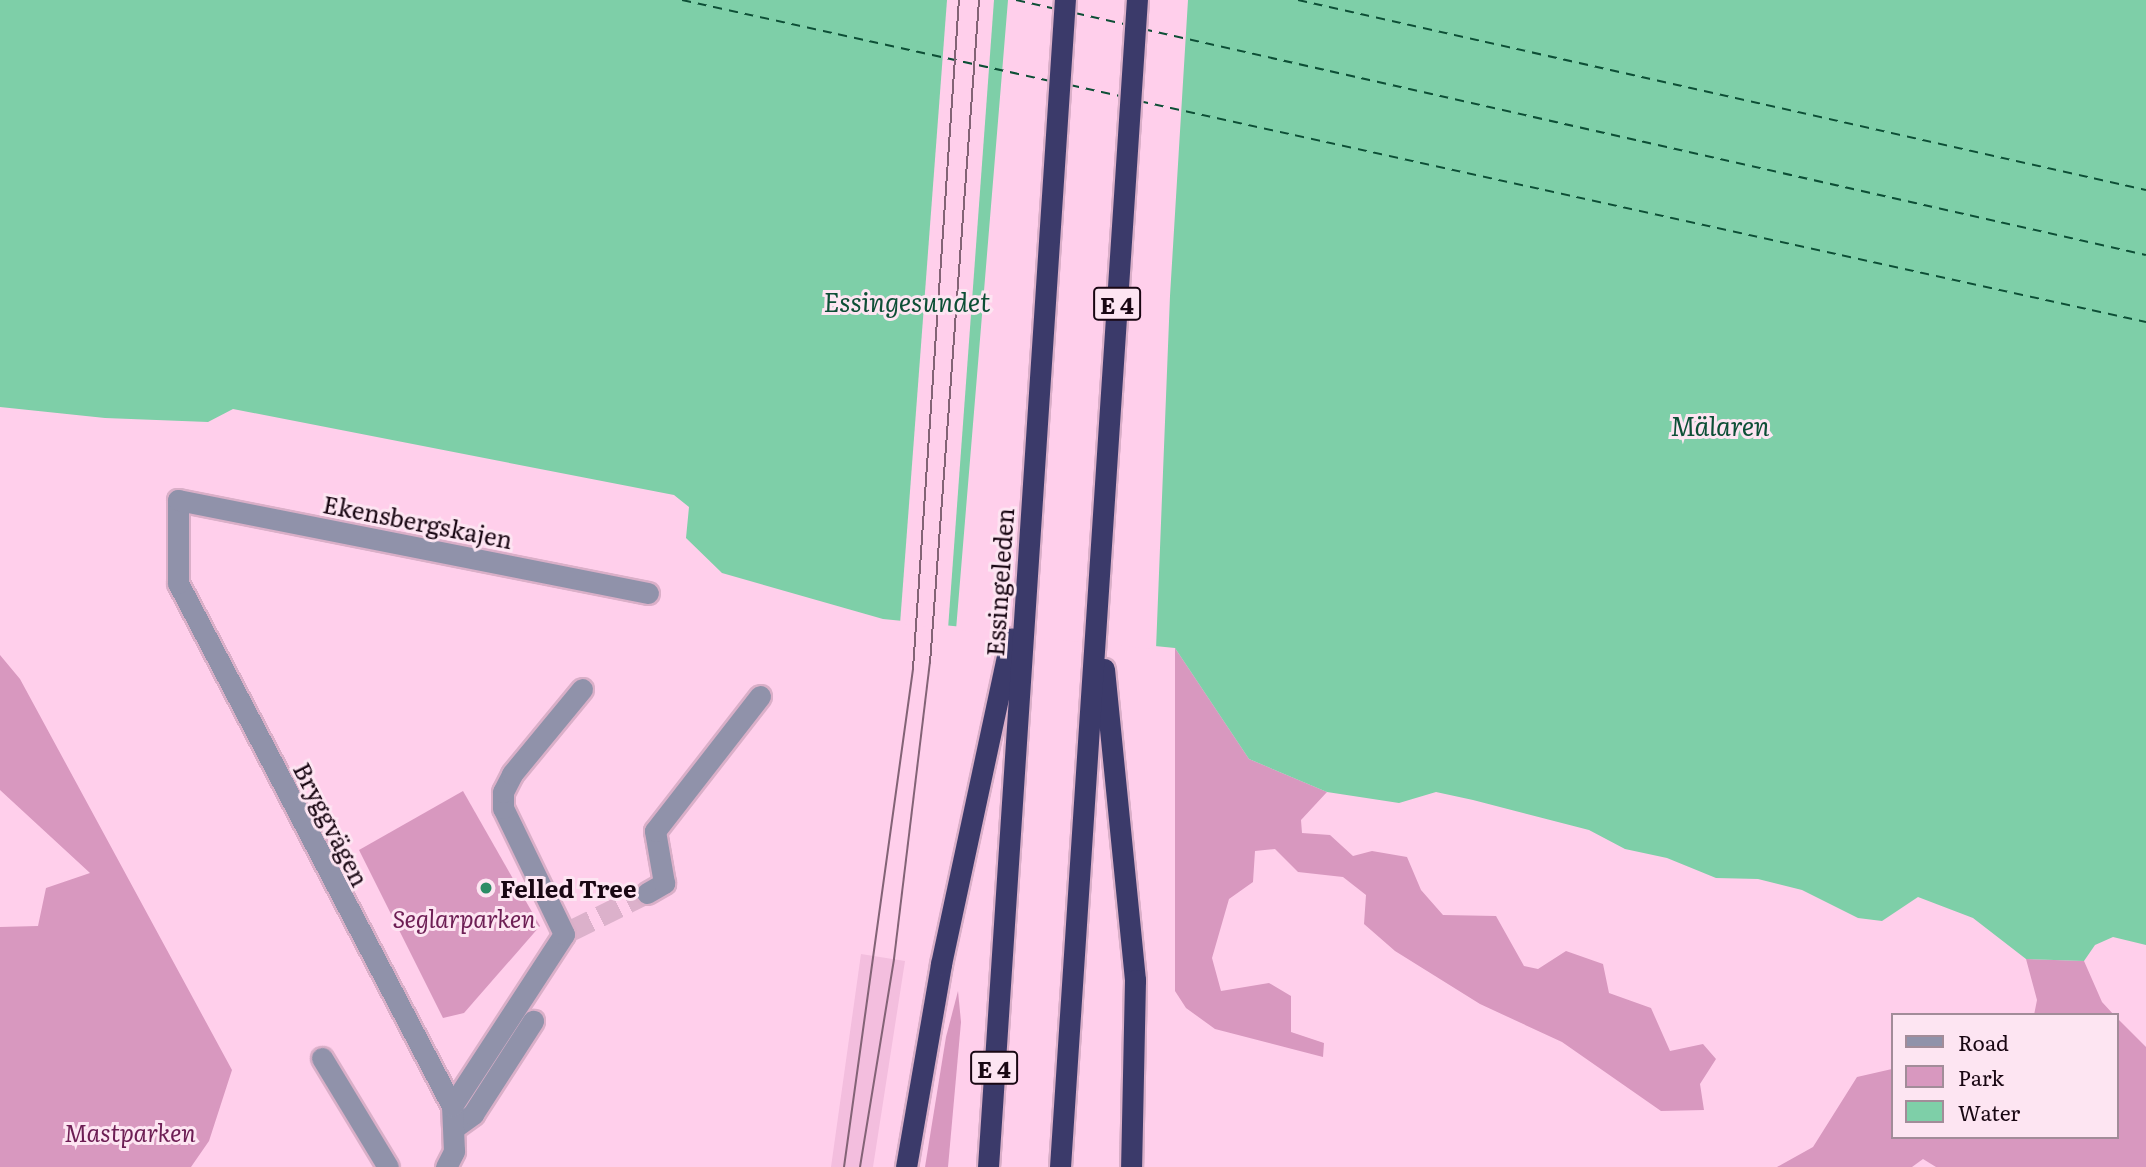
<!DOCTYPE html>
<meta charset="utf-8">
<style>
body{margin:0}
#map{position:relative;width:2146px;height:1167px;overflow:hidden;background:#ffcfeb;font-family:Literata,serif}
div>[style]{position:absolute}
.built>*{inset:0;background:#f3bede}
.green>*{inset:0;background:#d898bf}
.water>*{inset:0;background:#7ecfa8}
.pier>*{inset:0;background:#ffcfeb}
.ferry>*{height:2px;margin-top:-1px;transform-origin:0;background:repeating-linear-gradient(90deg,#0d4f36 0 9px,transparent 0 16px)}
.minor-tunnel>*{height:21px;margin-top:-10.5px;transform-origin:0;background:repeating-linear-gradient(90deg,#dcb1cb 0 21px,transparent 0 31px)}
.roads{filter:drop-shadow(2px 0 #daafc8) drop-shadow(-2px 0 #daafc8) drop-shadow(0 2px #daafc8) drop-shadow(0 -2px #daafc8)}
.minor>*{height:21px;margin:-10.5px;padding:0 10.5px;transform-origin:10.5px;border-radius:10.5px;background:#9092aa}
.highway>*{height:21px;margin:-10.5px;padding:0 10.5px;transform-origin:10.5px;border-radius:10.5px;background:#3b3a6a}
.tram>*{height:2px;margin:-1px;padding:0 1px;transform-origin:1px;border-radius:1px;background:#836376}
.dots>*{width:19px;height:19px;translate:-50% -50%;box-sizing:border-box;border:4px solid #fde5f2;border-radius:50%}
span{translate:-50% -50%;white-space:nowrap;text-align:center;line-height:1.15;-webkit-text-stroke:6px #fde5f2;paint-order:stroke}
.shield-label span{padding:2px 5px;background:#fde5f2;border:2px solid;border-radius:5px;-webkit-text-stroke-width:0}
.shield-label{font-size:23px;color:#190713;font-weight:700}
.street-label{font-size:24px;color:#190713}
.poi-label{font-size:24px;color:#190713;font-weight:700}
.left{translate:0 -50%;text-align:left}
.park-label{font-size:24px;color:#6d1e54;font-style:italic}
.water-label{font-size:26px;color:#0d4f36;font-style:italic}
.legend{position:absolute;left:1891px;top:1013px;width:228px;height:126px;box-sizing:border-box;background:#fde5f2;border:2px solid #a28c99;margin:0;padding:9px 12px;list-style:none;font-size:21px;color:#190713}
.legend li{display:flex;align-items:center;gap:14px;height:35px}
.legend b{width:35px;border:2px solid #a28c99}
</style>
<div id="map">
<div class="built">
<i style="clip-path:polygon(861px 954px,905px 961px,873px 1167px,831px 1167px)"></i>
</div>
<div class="green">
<i style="clip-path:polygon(1175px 648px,1249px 759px,1327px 792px,1301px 820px,1302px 833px,1330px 835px,1353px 856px,1372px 851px,1407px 857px,1421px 890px,1443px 915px,1496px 916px,1524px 966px,1538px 969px,1566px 951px,1603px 964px,1609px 993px,1651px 1008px,1670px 1051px,1703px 1044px,1716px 1059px,1700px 1084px,1704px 1110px,1661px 1111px,1562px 1042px,1480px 1004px,1395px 951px,1364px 924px,1366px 895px,1343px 877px,1298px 872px,1275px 849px,1255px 851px,1253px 882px,1229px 899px,1212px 958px,1221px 991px,1269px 983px,1291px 996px,1291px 1032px,1324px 1043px,1323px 1057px,1215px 1029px,1186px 1008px,1175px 991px)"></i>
<i style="clip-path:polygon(0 655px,20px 679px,232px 1070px,209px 1141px,191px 1167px,0 1167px,0 927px,38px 926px,46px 888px,90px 873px,0 790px)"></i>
<i style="clip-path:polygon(463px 791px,540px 926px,464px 1013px,443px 1018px,359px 850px)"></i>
<i style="clip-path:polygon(2026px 959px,2084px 961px,2102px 1002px,2114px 1015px,2034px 1015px,2037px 1000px)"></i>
<i style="clip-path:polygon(958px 991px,961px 1022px,948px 1167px,925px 1167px,946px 1037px)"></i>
<i style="clip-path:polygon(2116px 1017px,2146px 1047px,2146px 1167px,1936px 1167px,1923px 1159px,1912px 1167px,1777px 1167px,1813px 1147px,1857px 1077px,1892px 1069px,1892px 1137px,2116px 1137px)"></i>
</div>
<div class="water">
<i style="clip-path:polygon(0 0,2146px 0,2146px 945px,2113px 937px,2095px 945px,2084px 961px,2026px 959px,1973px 918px,1918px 897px,1882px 921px,1858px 918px,1802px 890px,1758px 879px,1716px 878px,1667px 858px,1625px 849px,1589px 830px,1473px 800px,1436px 792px,1399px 803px,1327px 792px,1249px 759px,1175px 648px,883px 619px,722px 573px,686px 538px,689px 507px,674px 495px,233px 409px,208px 422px,105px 418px,0 407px)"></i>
</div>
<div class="pier">
<i style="clip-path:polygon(947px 0,994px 0,948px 629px,900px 624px)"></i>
<i style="clip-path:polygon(1008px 0,1188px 0,1170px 296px,1156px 649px,956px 630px)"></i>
</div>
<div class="ferry">
<i style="left:682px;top:0;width:378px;rotate:12.4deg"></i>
<i style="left:1016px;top:0;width:41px;rotate:12.7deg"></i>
<i style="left:1298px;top:0;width:869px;rotate:12.63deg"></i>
<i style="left:1075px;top:13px;width:50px;rotate:12.7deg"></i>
<i style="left:1143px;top:29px;width:1028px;rotate:12.7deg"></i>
<i style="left:1070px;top:85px;width:51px;rotate:12.4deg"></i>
<i style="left:1139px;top:101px;width:1031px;rotate:12.38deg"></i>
</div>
<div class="minor-tunnel">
<i style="left:572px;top:930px;width:84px;rotate:-26.3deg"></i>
</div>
<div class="roads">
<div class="minor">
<i style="left:647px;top:893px;width:20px;rotate:-30deg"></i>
<i style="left:664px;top:883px;width:53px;rotate:-99.8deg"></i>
<i style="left:655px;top:831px;width:171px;rotate:-52.1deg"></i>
<i style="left:322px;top:1058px;width:127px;rotate:58.8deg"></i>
<i style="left:452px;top:1106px;width:205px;rotate:-56.9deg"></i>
<i style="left:564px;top:934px;width:140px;rotate:-115.8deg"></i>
<i style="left:503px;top:808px;width:16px;rotate:-90deg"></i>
<i style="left:503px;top:792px;width:20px;rotate:-63deg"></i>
<i style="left:512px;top:774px;width:110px;rotate:-50.5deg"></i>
<i style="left:454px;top:1128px;width:24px;rotate:-36deg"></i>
<i style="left:473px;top:1114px;width:111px;rotate:-57.2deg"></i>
<i style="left:446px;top:1167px;width:18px;rotate:-63deg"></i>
<i style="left:454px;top:1151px;width:45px;rotate:-92.5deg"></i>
<i style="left:452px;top:1106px;width:590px;rotate:-117.65deg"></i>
<i style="left:178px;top:583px;width:83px;rotate:-90deg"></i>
<i style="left:178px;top:500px;width:479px;rotate:11.2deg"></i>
</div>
<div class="highway">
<i style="left:1104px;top:669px;width:313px;rotate:84.3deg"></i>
<i style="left:1135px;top:980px;width:187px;rotate:91.2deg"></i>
<i style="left:906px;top:1167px;width:206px;rotate:-80.2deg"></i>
<i style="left:941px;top:964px;width:333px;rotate:-77.9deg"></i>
<i style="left:988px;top:1167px;width:1170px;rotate:-86.23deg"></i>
<i style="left:1060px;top:1167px;width:1170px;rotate:-86.23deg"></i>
</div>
</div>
<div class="tram">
<i style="left:844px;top:1167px;width:503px;rotate:-82.11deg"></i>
<i style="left:913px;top:669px;width:671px;rotate:-86.07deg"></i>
<i style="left:860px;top:1167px;width:211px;rotate:-80.7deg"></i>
<i style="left:894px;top:959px;width:298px;rotate:-83.1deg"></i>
<i style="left:930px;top:663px;width:665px;rotate:-85.77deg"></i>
</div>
<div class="dots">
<i style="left:486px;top:888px;background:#2b8c65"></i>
</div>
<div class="shield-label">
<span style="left:1117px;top:304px">E 4</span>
<span style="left:994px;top:1068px">E 4</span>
</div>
<div class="street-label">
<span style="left:418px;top:521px;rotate:11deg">Ekensbergskajen</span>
<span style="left:999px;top:582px;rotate:-86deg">Essingeleden</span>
<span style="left:332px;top:824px;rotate:63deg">Bryggvägen</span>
</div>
<div class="poi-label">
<span class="left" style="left:500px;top:888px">Felled Tree</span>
</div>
<div class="park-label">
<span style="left:464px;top:918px">Seglarparken</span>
<span style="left:130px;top:1132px">Mastparken</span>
</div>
<div class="water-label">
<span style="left:907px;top:301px">Essingesundet</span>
<span style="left:1720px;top:425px">Mälaren</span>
</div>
<ul class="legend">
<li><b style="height:9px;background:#9092aa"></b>Road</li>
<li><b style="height:19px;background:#d898bf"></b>Park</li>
<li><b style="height:19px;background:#7ecfa8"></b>Water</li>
</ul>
</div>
